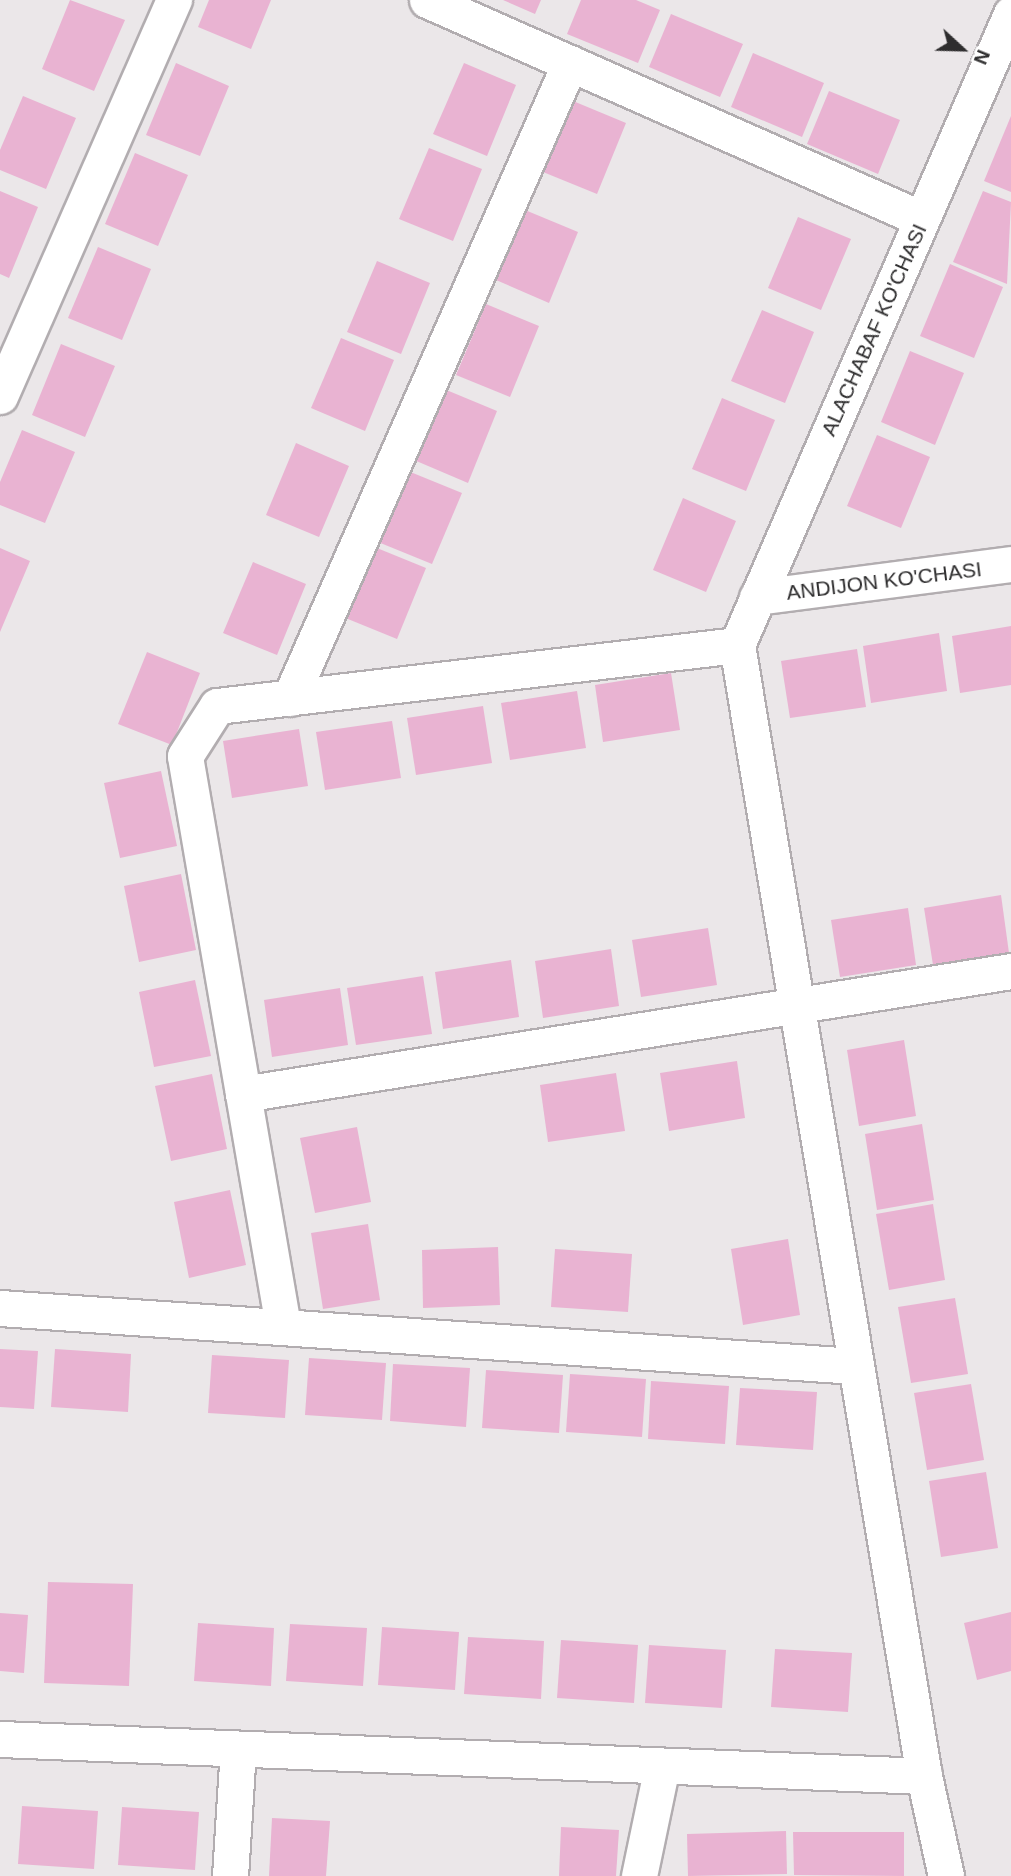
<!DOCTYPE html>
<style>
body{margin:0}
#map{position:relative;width:1011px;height:1876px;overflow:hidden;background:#ebe7e9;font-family:Arial,sans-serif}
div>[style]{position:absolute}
.building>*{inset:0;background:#e9b3d2}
.roads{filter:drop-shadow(2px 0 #b2adb0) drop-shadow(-2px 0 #b2adb0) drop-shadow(0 2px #b2adb0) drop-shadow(0 -2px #b2adb0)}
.minor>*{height:35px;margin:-17.5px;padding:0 17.5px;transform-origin:17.5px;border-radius:17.5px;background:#fff}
span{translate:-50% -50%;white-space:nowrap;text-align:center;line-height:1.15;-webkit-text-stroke:5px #fff;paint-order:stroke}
.street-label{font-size:21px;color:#2e2d2e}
.north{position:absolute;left:927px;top:14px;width:70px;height:70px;-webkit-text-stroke:5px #fff;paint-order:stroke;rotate:112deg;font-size:19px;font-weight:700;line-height:28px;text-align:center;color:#2e2d2e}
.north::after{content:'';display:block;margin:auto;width:24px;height:32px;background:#2e2d2e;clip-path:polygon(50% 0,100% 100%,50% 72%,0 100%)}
</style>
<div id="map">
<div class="building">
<i style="clip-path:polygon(70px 0,125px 20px,94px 91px,42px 69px)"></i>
<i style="clip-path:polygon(209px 0,271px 0,251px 49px,198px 27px)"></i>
<i style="clip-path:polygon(503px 0,541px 0,535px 14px)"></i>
<i style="clip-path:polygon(581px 0,636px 0,660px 10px,638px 63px,567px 34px)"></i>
<i style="clip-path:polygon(671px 14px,743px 44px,720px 97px,649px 67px)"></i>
<i style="clip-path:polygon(753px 53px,824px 83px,802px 137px,731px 107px)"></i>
<i style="clip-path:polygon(176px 63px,229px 86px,200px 156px,146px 135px)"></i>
<i style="clip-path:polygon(464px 63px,516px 85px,487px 156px,433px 134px)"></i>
<i style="clip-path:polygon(829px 91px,900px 120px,878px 174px,807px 144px)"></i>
<i style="clip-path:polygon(23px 96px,76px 118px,46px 189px,0 170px,0 150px)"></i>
<i style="clip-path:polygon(573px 101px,626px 123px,597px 194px,543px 172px)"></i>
<i style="clip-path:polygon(1011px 116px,1011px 192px,984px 181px)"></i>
<i style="clip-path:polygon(429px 148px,482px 169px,453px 241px,399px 219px)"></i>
<i style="clip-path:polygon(135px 153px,188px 175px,158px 246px,105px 224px)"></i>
<i style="clip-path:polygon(0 191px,38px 207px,9px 278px,0 274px)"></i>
<i style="clip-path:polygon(983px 191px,1011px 202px,1007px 284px,953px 262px)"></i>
<i style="clip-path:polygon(525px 210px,578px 232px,549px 303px,496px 280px)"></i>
<i style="clip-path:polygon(798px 217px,851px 239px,821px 310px,768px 288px)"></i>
<i style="clip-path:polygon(98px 247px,151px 269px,122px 340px,68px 318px)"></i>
<i style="clip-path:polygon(377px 261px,430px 283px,401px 354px,347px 332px)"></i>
<i style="clip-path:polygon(950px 264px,1003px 287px,974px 358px,920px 336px)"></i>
<i style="clip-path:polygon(486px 304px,539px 326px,510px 397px,456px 375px)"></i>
<i style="clip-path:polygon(762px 310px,814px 332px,785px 403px,731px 381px)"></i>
<i style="clip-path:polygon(341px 338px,394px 360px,365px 431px,311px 408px)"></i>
<i style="clip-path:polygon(61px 344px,115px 366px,85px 437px,32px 415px)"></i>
<i style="clip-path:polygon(910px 351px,964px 373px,935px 445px,881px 422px)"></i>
<i style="clip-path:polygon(444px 389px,497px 411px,468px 483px,414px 460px)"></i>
<i style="clip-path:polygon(722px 398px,775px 420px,746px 491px,692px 469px)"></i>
<i style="clip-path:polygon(22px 430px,75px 452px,45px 523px,0 505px,0 482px)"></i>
<i style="clip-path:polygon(877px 435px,930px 457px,901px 528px,847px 506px)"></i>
<i style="clip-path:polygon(296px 443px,349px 466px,319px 537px,266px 515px)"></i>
<i style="clip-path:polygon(408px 471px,462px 493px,432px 564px,378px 542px)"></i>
<i style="clip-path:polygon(683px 498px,736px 521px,706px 592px,653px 570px)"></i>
<i style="clip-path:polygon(372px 546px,426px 568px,397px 639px,343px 617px)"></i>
<i style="clip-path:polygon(0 548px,30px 561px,0 632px)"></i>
<i style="clip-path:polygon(253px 562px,306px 584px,277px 655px,223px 633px)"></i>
<i style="clip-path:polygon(1011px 626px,1011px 685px,960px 693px,952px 636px)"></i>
<i style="clip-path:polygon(939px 633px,947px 691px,871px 703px,863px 646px)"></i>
<i style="clip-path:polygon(857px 649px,866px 707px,790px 718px,781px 661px)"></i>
<i style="clip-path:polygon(147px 652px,200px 673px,172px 745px,118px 724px)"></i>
<i style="clip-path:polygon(671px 673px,680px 730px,603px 742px,595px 685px)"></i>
<i style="clip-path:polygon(577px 691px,586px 748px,510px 760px,501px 703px)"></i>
<i style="clip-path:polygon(483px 706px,492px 763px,416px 775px,407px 718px)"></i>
<i style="clip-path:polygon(392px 721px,401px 778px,325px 790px,316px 732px)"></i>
<i style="clip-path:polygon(299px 729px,308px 786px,232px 798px,223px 741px)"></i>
<i style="clip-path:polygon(161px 771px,177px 846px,120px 858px,104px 783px)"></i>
<i style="clip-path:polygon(181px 874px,196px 950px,139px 962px,124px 886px)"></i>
<i style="clip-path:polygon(1001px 895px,1009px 953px,933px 965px,924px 908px)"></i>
<i style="clip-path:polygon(908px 908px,916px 965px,840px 977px,831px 920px)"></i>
<i style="clip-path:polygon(708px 928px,717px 985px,641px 997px,632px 940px)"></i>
<i style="clip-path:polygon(611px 949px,619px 1006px,543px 1018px,535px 961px)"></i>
<i style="clip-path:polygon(511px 960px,519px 1017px,443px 1029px,435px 972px)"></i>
<i style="clip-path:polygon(423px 976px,432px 1034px,356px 1045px,347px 988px)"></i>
<i style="clip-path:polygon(195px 980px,211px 1056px,154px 1067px,139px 992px)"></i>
<i style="clip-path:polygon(340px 988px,348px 1045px,272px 1057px,264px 1000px)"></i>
<i style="clip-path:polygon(904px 1040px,916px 1116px,859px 1126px,847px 1050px)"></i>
<i style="clip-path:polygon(737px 1061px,745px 1118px,669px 1131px,660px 1073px)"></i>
<i style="clip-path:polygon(616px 1073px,625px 1131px,548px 1142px,540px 1085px)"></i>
<i style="clip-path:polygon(212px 1074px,227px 1149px,171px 1161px,155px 1086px)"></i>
<i style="clip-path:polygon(922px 1124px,934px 1200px,877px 1210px,865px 1134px)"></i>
<i style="clip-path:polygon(357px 1127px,371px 1202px,315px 1213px,300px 1138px)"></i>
<i style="clip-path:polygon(230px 1190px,246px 1265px,189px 1278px,174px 1202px)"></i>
<i style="clip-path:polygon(933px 1204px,945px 1280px,889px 1290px,876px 1214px)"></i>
<i style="clip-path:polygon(368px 1224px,380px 1300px,323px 1309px,311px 1233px)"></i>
<i style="clip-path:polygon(788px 1239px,800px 1315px,743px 1325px,731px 1249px)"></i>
<i style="clip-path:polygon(498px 1247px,500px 1305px,423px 1308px,422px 1250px)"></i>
<i style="clip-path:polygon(555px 1249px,632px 1254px,628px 1312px,551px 1307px)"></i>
<i style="clip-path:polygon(955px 1298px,968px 1374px,911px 1383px,898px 1307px)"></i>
<i style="clip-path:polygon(0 1349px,38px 1351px,34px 1409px,0 1407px)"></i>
<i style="clip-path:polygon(55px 1349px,131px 1354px,128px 1412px,51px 1407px)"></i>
<i style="clip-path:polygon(212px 1355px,289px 1360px,285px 1418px,208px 1413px)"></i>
<i style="clip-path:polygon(309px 1358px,386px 1363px,382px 1420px,305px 1415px)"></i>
<i style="clip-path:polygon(393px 1364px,470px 1368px,466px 1427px,390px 1421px)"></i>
<i style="clip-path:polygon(486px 1370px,563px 1375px,559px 1433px,482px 1428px)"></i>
<i style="clip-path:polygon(570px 1374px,646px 1379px,642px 1437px,566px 1432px)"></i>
<i style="clip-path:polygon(651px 1381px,729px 1386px,725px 1444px,648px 1439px)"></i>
<i style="clip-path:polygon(971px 1384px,984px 1460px,927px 1470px,914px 1393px)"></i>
<i style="clip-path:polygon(740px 1388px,817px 1392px,813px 1450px,736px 1445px)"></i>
<i style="clip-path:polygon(986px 1472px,998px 1548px,941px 1557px,929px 1481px)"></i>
<i style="clip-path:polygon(48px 1582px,133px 1584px,129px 1686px,44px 1683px)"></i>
<i style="clip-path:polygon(1011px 1612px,1011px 1671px,977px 1680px,964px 1623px)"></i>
<i style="clip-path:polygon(0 1613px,28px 1615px,24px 1673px,0 1671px)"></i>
<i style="clip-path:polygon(198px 1623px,274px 1628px,271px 1686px,194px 1681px)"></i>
<i style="clip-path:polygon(290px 1624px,367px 1628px,363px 1686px,286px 1681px)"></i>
<i style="clip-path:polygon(382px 1627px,459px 1632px,455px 1690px,378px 1685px)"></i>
<i style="clip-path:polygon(468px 1637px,544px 1641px,541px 1699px,464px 1694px)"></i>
<i style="clip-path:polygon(561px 1640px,638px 1645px,634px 1703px,557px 1698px)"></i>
<i style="clip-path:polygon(649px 1645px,726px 1650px,722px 1708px,645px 1703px)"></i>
<i style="clip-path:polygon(775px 1649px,852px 1653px,848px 1712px,771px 1707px)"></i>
<i style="clip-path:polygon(22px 1806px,98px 1811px,94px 1869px,18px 1864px)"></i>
<i style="clip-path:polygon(122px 1807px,199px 1812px,195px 1870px,118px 1865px)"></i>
<i style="clip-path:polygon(272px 1818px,330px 1821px,326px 1876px,269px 1876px)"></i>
<i style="clip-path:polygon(561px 1827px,619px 1830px,616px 1876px,559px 1876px)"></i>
<i style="clip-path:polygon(786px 1831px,787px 1874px,688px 1876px,687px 1834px)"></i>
<i style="clip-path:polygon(793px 1832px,904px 1832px,904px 1876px,794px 1875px)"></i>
</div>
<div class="roads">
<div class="minor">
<i style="left:427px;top:0;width:541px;rotate:23.87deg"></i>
<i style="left:0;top:396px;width:433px;rotate:-66.3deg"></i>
<i style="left:757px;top:597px;width:256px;rotate:-7.4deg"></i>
<i style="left:737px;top:645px;width:1146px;rotate:80.61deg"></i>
<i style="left:924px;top:1776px;width:102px;rotate:77.6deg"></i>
<i style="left:737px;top:645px;width:688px;rotate:-66.53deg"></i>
<i style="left:290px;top:698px;width:694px;rotate:-66.21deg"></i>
<i style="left:243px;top:1094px;width:778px;rotate:-9.1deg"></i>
<i style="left:0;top:1308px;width:858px;rotate:3.88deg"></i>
<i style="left:283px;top:1326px;width:578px;rotate:-99.76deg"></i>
<i style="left:185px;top:756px;width:59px;rotate:-57.4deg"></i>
<i style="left:217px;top:706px;width:524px;rotate:-6.69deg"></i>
<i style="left:0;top:1739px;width:925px;rotate:2.29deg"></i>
<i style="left:230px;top:1876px;width:127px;rotate:-86.4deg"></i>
<i style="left:639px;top:1876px;width:112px;rotate:-78.2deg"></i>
</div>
</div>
<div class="street-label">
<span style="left:874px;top:330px;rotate:-66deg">ALACHABAF KO'CHASI</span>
<span style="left:884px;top:581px;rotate:-7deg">ANDIJON KO'CHASI</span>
</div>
<div class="north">N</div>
</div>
